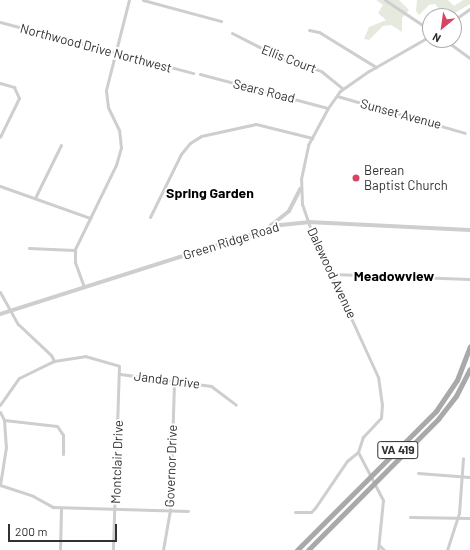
<!DOCTYPE html>
<style>
body{margin:0}
#map{position:relative;width:470px;height:550px;overflow:hidden;background:#fff;font-family:Barlow,sans-serif}
div>[style]{position:absolute}
.green>*{inset:0;background:#e6eade}
.minor>*{height:3px;margin:-1.5px;padding:0 1.5px;transform-origin:1.5px;border-radius:1.5px;background:#cecece}
.tertiary>*{height:4px;margin:-2px;padding:0 2px;transform-origin:2px;border-radius:2px;background:#cecece}
.primary>*{height:5px;margin:-2.5px;padding:0 2.5px;transform-origin:2.5px;border-radius:2.5px;background:#a9a9a9}
.dots>*{width:11px;height:11px;translate:-50% -50%;box-sizing:border-box;border:2px solid #fff;border-radius:50%}
span{translate:-50% -50%;white-space:nowrap;text-align:center;line-height:1.15;-webkit-text-stroke:4px #fff;paint-order:stroke}
.shield-label span{padding:1px 3px;background:#fff;border:1px solid;border-radius:3px;-webkit-text-stroke-width:0}
.shield-label{font-size:12px;color:#313131;font-weight:700}
.street-label{font-size:13px;color:#313131}
.poi-label{font-size:13px;color:#313131}
.left{translate:0 -50%;text-align:left}
.neighbourhood-label{font-size:14px;color:#000;font-weight:700}
.north{position:absolute;left:422px;top:8px;width:40px;height:40px;box-sizing:border-box;background:#fff;border:1px solid #adadad;border-radius:50%;rotate:209deg;font-size:11px;font-weight:700;line-height:16px;text-align:center;color:#313131}
.north::after{content:'';display:block;margin:auto;width:14px;height:18px;background:#d64663;clip-path:polygon(50% 0,100% 100%,50% 72%,0 100%)}
.scale{position:absolute;left:8px;top:524px;width:109px;height:18px;box-sizing:border-box;border:2px solid #313131;border-top:0;padding-left:5px;font-size:12px;line-height:14px;white-space:nowrap;color:#313131;-webkit-text-stroke:3px #fff;paint-order:stroke}
</style>
<div id="map">
<div class="green">
<i style="clip-path:polygon(376px 0,399px 0,409px 10px,402px 18px,402px 32px,391px 25px,383px 26px,369px 40px,364px 39px,369px 27px,386px 20px,378px 13px,383px 5px)"></i>
<i style="clip-path:polygon(417px 0,448px 0,454px 6px,463px 0,470px 0,470px 4px,450px 16px,445px 16px,435px 4px,429px 5px,419px 15px,416px 11px)"></i>
</div>
<div class="minor">
<i style="left:143px;top:0;width:81px;rotate:15.1deg"></i>
<i style="left:385px;top:0;width:54px;rotate:33.7deg"></i>
<i style="left:454px;top:20px;width:19px;rotate:-35deg"></i>
<i style="left:0;top:22px;width:200px;rotate:14.8deg"></i>
<i style="left:309px;top:30px;width:10px;rotate:11deg"></i>
<i style="left:319px;top:32px;width:67px;rotate:31.6deg"></i>
<i style="left:232px;top:33px;width:53px;rotate:27.1deg"></i>
<i style="left:279px;top:57px;width:44px;rotate:18.4deg"></i>
<i style="left:321px;top:71px;width:28px;rotate:39deg"></i>
<i style="left:445px;top:40px;width:31px;rotate:36deg"></i>
<i style="left:200px;top:74px;width:132px;rotate:14.9deg"></i>
<i style="left:0;top:83px;width:15px;rotate:16deg"></i>
<i style="left:14px;top:87px;width:12px;rotate:66deg"></i>
<i style="left:19px;top:98px;width:43px;rotate:116deg"></i>
<i style="left:337px;top:96px;width:133px;rotate:16.1deg"></i>
<i style="left:0;top:186px;width:96px;rotate:19.6deg"></i>
<i style="left:35px;top:198px;width:59px;rotate:-63.9deg"></i>
<i style="left:150px;top:217px;width:70px;rotate:-63.8deg"></i>
<i style="left:181px;top:154px;width:14px;rotate:-51deg"></i>
<i style="left:190px;top:143px;width:13px;rotate:-32deg"></i>
<i style="left:201px;top:136px;width:56px;rotate:-12.3deg"></i>
<i style="left:256px;top:124px;width:58px;rotate:14deg"></i>
<i style="left:29px;top:248px;width:45px;rotate:2.5deg"></i>
<i style="left:332px;top:274px;width:138px;rotate:2.1deg"></i>
<i style="left:84px;top:287px;width:27px;rotate:-110deg"></i>
<i style="left:75px;top:262px;width:13px;rotate:-90deg"></i>
<i style="left:75px;top:249px;width:93px;rotate:-64deg"></i>
<i style="left:116px;top:165px;width:18px;rotate:-74deg"></i>
<i style="left:121px;top:148px;width:18px;rotate:-96deg"></i>
<i style="left:119px;top:130px;width:25px;rotate:-116deg"></i>
<i style="left:108px;top:107px;width:17px;rotate:-97deg"></i>
<i style="left:106px;top:90px;width:93px;rotate:-75.7deg"></i>
<i style="left:0;top:292px;width:37px;rotate:61deg"></i>
<i style="left:18px;top:324px;width:45px;rotate:43.2deg"></i>
<i style="left:51px;top:355px;width:7px;rotate:63deg"></i>
<i style="left:120px;top:374px;width:92px;rotate:7.5deg"></i>
<i style="left:211px;top:386px;width:31px;rotate:37deg"></i>
<i style="left:0;top:405px;width:33px;rotate:-55deg"></i>
<i style="left:19px;top:378px;width:39px;rotate:-26deg"></i>
<i style="left:54px;top:361px;width:31px;rotate:-9deg"></i>
<i style="left:85px;top:356px;width:35px;rotate:16deg"></i>
<i style="left:119px;top:366px;width:184px;rotate:91.9deg"></i>
<i style="left:0;top:412px;width:9px;rotate:63deg"></i>
<i style="left:4px;top:420px;width:27px;rotate:86deg"></i>
<i style="left:6px;top:447px;width:36px;rotate:99deg"></i>
<i style="left:4px;top:420px;width:53px;rotate:6.5deg"></i>
<i style="left:57px;top:426px;width:11px;rotate:56deg"></i>
<i style="left:63px;top:435px;width:19px;rotate:90deg"></i>
<i style="left:418px;top:473px;width:52px;rotate:4.4deg"></i>
<i style="left:0;top:485px;width:35px;rotate:18deg"></i>
<i style="left:33px;top:496px;width:23px;rotate:29deg"></i>
<i style="left:53px;top:507px;width:135px;rotate:1.7deg"></i>
<i style="left:295px;top:512px;width:16px"></i>
<i style="left:311px;top:512px;width:6px;rotate:-45deg"></i>
<i style="left:315px;top:508px;width:57px;rotate:-55.8deg"></i>
<i style="left:347px;top:461px;width:14px;rotate:-39deg"></i>
<i style="left:410px;top:517px;width:60px;rotate:1deg"></i>
<i style="left:379px;top:545px;width:7px;rotate:45deg"></i>
<i style="left:60px;top:550px;width:42px;rotate:-88.6deg"></i>
<i style="left:163px;top:550px;width:41px;rotate:-80.1deg"></i>
<i style="left:170px;top:510px;width:128px;rotate:-88.2deg"></i>
<i style="left:378px;top:550px;width:50px;rotate:-84.3deg"></i>
<i style="left:383px;top:500px;width:54px;rotate:-117.5deg"></i>
<i style="left:358px;top:452px;width:16px;rotate:-72deg"></i>
<i style="left:363px;top:437px;width:26px;rotate:-47deg"></i>
<i style="left:381px;top:418px;width:13px;rotate:-86deg"></i>
<i style="left:382px;top:405px;width:28px;rotate:-98deg"></i>
<i style="left:378px;top:377px;width:158px;rotate:-114.6deg"></i>
<i style="left:312px;top:233px;width:31px;rotate:-109deg"></i>
<i style="left:302px;top:204px;width:25px;rotate:-92deg"></i>
<i style="left:301px;top:179px;width:35px;rotate:-78deg"></i>
<i style="left:308px;top:145px;width:42px;rotate:-61.6deg"></i>
<i style="left:328px;top:108px;width:21px;rotate:-55deg"></i>
<i style="left:340px;top:91px;width:35px;rotate:-35deg"></i>
<i style="left:369px;top:71px;width:70px;rotate:-29.8deg"></i>
<i style="left:447px;top:550px;width:39px;rotate:-72deg"></i>
<i style="left:459px;top:513px;width:55px;rotate:-85.8deg"></i>
</div>
<div class="tertiary">
<i style="left:270px;top:226px;width:24px;rotate:-38deg"></i>
<i style="left:289px;top:211px;width:25px;rotate:-63deg"></i>
<i style="left:0;top:314px;width:295px;rotate:-17.6deg"></i>
<i style="left:281px;top:225px;width:27px;rotate:-6deg"></i>
<i style="left:308px;top:222px;width:162px;rotate:2.8deg"></i>
</div>
<div class="primary">
<i style="left:297px;top:550px;width:197px;rotate:-45deg"></i>
<i style="left:436px;top:411px;width:37px;rotate:-56deg"></i>
<i style="left:457px;top:380px;width:36px;rotate:-69deg"></i>
<i style="left:308px;top:550px;width:185px;rotate:-45.2deg"></i>
<i style="left:438px;top:419px;width:29px;rotate:-52deg"></i>
<i style="left:456px;top:396px;width:30px;rotate:-63deg"></i>
</div>
<div class="dots">
<i style="left:356px;top:178px;background:#d64663"></i>
</div>
<div class="shield-label">
<span style="left:398px;top:450px">VA 419</span>
</div>
<div class="street-label">
<span style="left:96px;top:48px;rotate:15deg">Northwood Drive Northwest</span>
<span style="left:289px;top:59px;rotate:21deg">Ellis Court</span>
<span style="left:264px;top:91px;rotate:14deg">Sears Road</span>
<span style="left:401px;top:114px;rotate:15deg">Sunset Avenue</span>
<span style="left:231px;top:241px;rotate:-17deg">Green Ridge Road</span>
<span style="left:332px;top:273px;rotate:65deg">Dalewood Avenue</span>
<span style="left:167px;top:380px;rotate:7deg">Janda Drive</span>
<span style="left:117px;top:462px;rotate:-88deg">Montclair Drive</span>
<span style="left:171px;top:466px;rotate:-88deg">Governor Drive</span>
</div>
<div class="poi-label">
<span class="left" style="left:364px;top:178px">Berean<br>Baptist Church</span>
</div>
<div class="neighbourhood-label">
<span style="left:210px;top:193px">Spring Garden</span>
<span style="left:394px;top:276px">Meadowview</span>
</div>
<div class="north">N</div>
<div class="scale">200 m</div>
</div>
